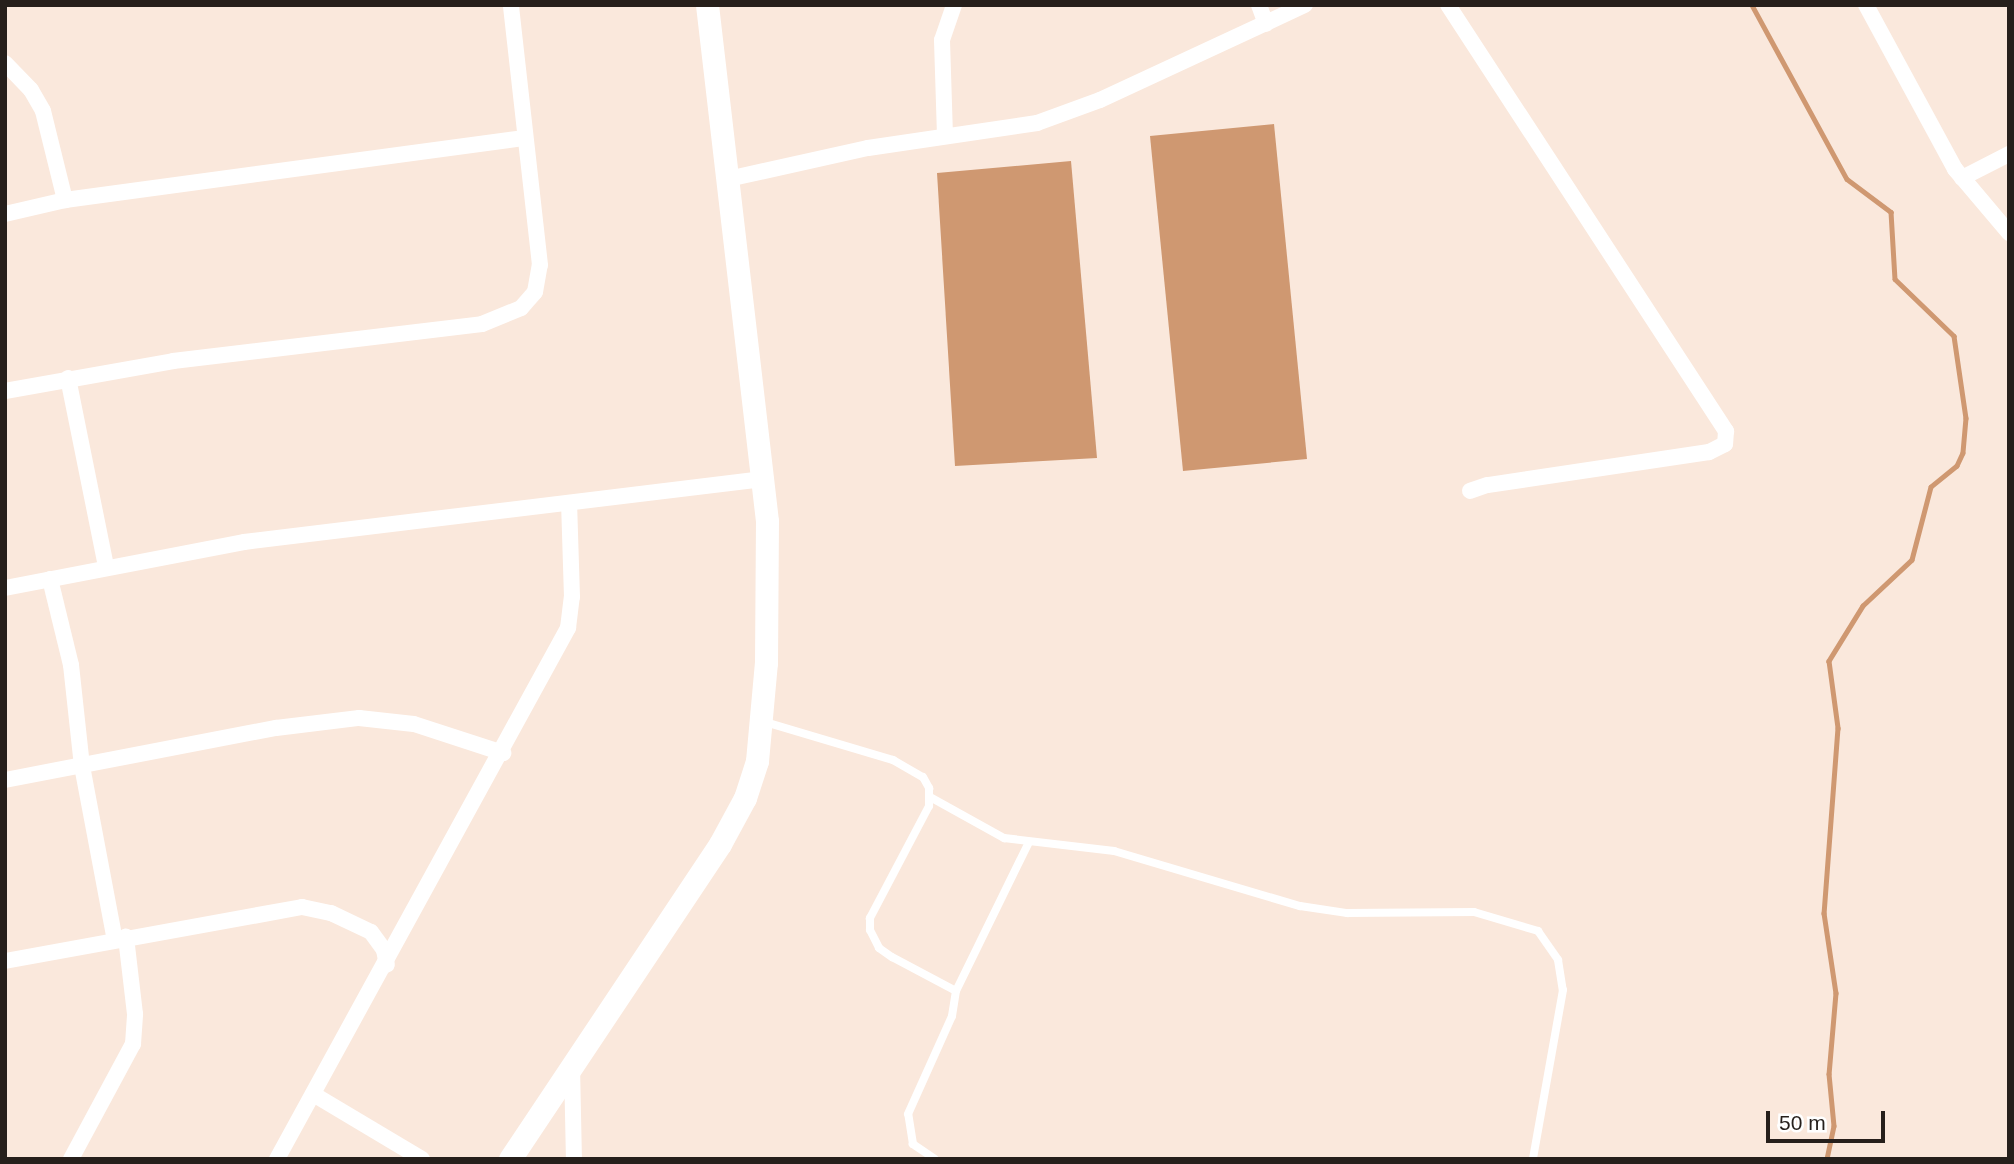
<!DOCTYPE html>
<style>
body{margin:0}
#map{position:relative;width:2014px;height:1164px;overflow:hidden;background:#fae8dc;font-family:Arial,sans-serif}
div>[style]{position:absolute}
.water>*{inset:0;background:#cf9871}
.stream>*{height:4.5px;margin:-2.25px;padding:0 2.25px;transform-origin:2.25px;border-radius:2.25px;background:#cf9871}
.lane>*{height:8px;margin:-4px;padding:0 4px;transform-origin:4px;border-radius:4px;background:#fff}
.street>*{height:16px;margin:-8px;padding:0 8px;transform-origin:8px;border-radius:8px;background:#fff}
.secondary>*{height:23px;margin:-11.5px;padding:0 11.5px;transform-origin:11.5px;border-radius:11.5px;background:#fff}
span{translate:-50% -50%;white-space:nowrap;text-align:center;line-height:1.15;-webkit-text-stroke:7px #fff;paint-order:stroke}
.frame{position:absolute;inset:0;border:7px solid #261f1b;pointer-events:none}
.scale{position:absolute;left:1766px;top:1111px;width:119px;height:32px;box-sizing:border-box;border:4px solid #261f1b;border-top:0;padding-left:9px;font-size:21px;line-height:24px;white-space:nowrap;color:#261f1b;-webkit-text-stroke:5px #fff;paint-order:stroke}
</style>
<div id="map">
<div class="water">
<i style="clip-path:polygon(1274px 124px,1307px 459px,1183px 471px,1150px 136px)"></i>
<i style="clip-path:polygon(1071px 161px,1097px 458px,955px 466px,937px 173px)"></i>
</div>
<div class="stream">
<i style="left:1752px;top:5px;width:198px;rotate:61.4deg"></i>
<i style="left:1847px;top:179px;width:55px;rotate:36.9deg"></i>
<i style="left:1891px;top:212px;width:67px;rotate:86.6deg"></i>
<i style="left:1895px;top:279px;width:82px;rotate:44deg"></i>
<i style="left:1954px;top:336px;width:83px;rotate:81.7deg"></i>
<i style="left:1966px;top:418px;width:35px;rotate:95deg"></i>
<i style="left:1963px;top:453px;width:14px;rotate:115deg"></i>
<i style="left:1957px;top:466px;width:33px;rotate:141deg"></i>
<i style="left:1931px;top:487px;width:75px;rotate:104.6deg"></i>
<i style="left:1912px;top:560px;width:67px;rotate:136.8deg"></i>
<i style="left:1863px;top:606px;width:65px;rotate:121.7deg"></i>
<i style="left:1829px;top:661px;width:68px;rotate:82.3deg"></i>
<i style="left:1838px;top:728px;width:186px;rotate:94.3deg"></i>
<i style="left:1824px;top:913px;width:81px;rotate:81.5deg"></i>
<i style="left:1836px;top:993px;width:81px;rotate:94.9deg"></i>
<i style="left:1829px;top:1074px;width:52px;rotate:84.5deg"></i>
<i style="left:1834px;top:1126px;width:34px;rotate:102deg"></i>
</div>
<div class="lane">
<i style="left:762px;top:721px;width:137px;rotate:16.6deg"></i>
<i style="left:893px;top:760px;width:34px;rotate:30deg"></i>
<i style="left:923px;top:777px;width:13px;rotate:61deg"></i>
<i style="left:929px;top:788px;width:18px;rotate:90deg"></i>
<i style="left:929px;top:806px;width:127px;rotate:117.8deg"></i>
<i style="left:870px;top:918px;width:12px;rotate:90deg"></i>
<i style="left:870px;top:930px;width:20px;rotate:63deg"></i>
<i style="left:879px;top:948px;width:16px;rotate:35deg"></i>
<i style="left:892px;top:957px;width:72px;rotate:28deg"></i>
<i style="left:930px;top:797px;width:85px;rotate:29deg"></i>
<i style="left:1004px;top:838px;width:111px;rotate:6.7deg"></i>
<i style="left:1114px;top:851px;width:194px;rotate:16.5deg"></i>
<i style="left:1300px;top:906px;width:48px;rotate:8.5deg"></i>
<i style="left:1347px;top:913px;width:127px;rotate:-0.5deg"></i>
<i style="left:1474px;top:912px;width:67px;rotate:16.5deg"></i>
<i style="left:1538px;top:931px;width:35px;rotate:55deg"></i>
<i style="left:1558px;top:960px;width:30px;rotate:81deg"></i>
<i style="left:1563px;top:990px;width:172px;rotate:100.1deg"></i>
<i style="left:935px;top:1159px;width:27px;rotate:-146deg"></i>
<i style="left:913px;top:1144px;width:30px;rotate:-99deg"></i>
<i style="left:908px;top:1114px;width:107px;rotate:-65.8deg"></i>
<i style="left:952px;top:1016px;width:25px;rotate:-81deg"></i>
<i style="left:956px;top:991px;width:166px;rotate:-63.9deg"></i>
</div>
<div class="street">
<i style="left:1259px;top:5px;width:20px;rotate:70deg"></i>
<i style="left:1448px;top:5px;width:509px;rotate:56.87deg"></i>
<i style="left:1726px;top:431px;width:13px;rotate:94deg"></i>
<i style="left:1725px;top:444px;width:18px;rotate:153deg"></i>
<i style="left:1709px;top:452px;width:224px;rotate:171.5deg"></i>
<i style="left:1487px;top:485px;width:18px;rotate:161deg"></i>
<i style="left:1866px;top:5px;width:187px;rotate:61.5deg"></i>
<i style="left:1955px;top:169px;width:84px;rotate:49.8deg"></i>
<i style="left:5px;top:63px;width:37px;rotate:46deg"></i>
<i style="left:31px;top:90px;width:24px;rotate:60deg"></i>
<i style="left:43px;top:111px;width:92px;rotate:76.1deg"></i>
<i style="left:945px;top:136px;width:96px;rotate:-91.8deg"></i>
<i style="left:942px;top:40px;width:37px;rotate:-71deg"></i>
<i style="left:1962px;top:178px;width:53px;rotate:-27.1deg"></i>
<i style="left:728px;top:179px;width:143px;rotate:-12.5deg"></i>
<i style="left:868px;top:148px;width:171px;rotate:-8.4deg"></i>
<i style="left:1037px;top:123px;width:67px;rotate:-20.1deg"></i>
<i style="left:1100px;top:100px;width:226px;rotate:-24.9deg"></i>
<i style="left:5px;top:214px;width:62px;rotate:-13.1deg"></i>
<i style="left:65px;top:200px;width:464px;rotate:-7.7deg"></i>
<i style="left:68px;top:378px;width:193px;rotate:78.6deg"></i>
<i style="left:5px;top:391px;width:171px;rotate:-10.1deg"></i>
<i style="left:173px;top:361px;width:311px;rotate:-6.8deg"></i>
<i style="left:482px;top:324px;width:42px;rotate:-22.3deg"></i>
<i style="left:521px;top:308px;width:21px;rotate:-49deg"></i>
<i style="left:535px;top:292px;width:27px;rotate:-80deg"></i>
<i style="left:540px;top:265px;width:262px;rotate:-96.4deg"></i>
<i style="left:50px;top:579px;width:89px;rotate:76.3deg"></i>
<i style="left:71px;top:665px;width:102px;rotate:83.8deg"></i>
<i style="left:82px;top:766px;width:177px;rotate:79.3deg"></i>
<i style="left:5px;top:588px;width:243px;rotate:-10.9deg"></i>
<i style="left:244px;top:542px;width:523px;rotate:-6.92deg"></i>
<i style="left:5px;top:780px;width:276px;rotate:-10.9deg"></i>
<i style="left:276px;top:728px;width:84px;rotate:-6.9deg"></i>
<i style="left:359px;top:718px;width:55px;rotate:6.2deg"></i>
<i style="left:414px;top:724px;width:94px;rotate:18deg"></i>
<i style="left:5px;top:961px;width:302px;rotate:-10.3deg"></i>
<i style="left:302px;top:907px;width:30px;rotate:12deg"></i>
<i style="left:331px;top:913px;width:44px;rotate:25.4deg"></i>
<i style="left:371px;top:932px;width:22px;rotate:54deg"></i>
<i style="left:384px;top:950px;width:15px;rotate:79deg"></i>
<i style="left:572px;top:1066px;width:93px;rotate:88.8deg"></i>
<i style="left:313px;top:1094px;width:127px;rotate:30.8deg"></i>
<i style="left:71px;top:1159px;width:131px;rotate:-61.7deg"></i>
<i style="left:133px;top:1044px;width:30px;rotate:-86deg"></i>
<i style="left:135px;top:1014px;width:78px;rotate:-96.7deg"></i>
<i style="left:277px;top:1159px;width:606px;rotate:-61.28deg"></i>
<i style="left:568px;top:628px;width:31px;rotate:-83deg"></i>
<i style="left:572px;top:597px;width:94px;rotate:-91.8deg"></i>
</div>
<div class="secondary">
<i style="left:510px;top:1159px;width:379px;rotate:-56.3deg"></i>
<i style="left:720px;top:844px;width:52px;rotate:-61.5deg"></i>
<i style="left:745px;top:798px;width:39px;rotate:-72deg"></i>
<i style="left:757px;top:761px;width:98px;rotate:-84.8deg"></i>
<i style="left:766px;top:663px;width:142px;rotate:-89.6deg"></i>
<i style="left:767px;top:521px;width:519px;rotate:-96.63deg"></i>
</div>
<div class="frame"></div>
<div class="scale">50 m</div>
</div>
